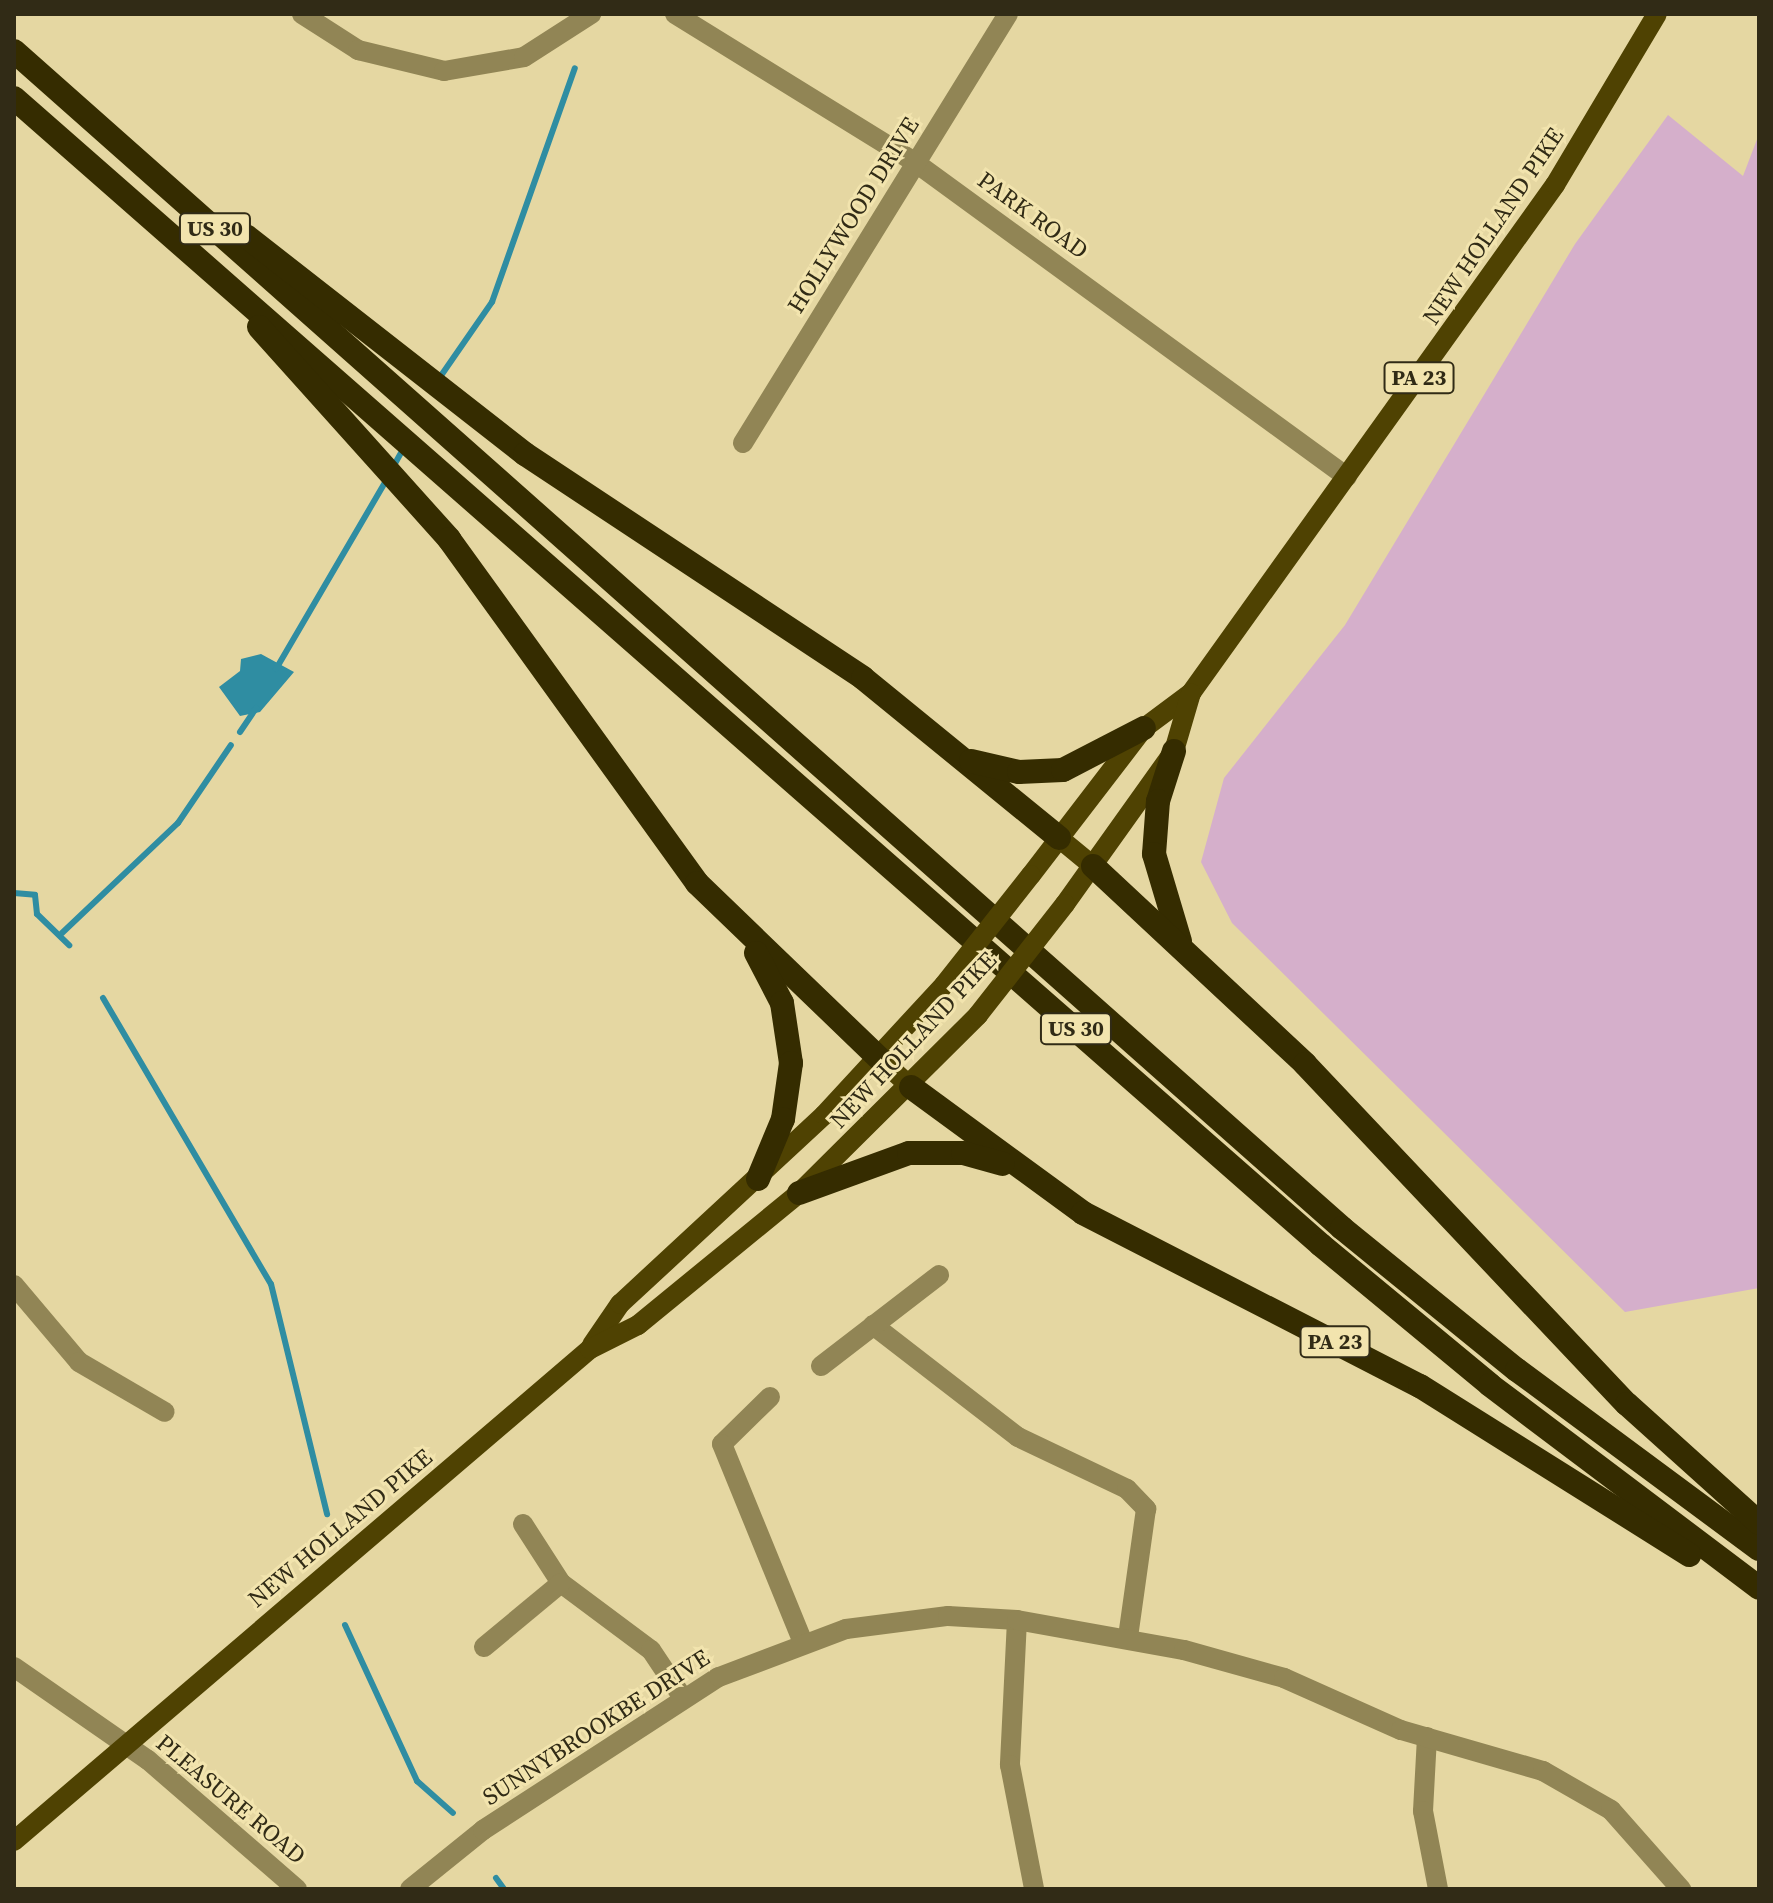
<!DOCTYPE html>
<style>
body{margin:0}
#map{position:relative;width:1773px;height:1903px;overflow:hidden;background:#e5d7a2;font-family:"Source Serif 4",serif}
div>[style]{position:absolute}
.green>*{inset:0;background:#d5afcb}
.water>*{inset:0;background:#2f8da2}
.stream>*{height:6px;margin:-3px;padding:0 3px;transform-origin:3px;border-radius:3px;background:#2f8da2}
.minor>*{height:20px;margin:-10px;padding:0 10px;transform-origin:10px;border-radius:10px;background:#918555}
.major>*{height:20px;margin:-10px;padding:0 10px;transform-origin:10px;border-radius:10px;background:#4f4202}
.highway>*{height:24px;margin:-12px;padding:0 12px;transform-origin:12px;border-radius:12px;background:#352c00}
.major-bridge>*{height:20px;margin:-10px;padding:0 10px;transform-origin:10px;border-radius:10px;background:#4f4202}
span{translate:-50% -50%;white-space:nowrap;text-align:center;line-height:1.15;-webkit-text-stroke:6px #f2e4ae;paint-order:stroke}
.shield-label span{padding:2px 6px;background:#f2e4ae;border:2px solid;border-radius:6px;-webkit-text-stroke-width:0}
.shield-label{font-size:22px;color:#312b16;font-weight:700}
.street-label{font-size:24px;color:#312b16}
.frame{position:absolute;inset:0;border:16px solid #312b16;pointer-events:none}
</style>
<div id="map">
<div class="green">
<i style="clip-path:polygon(1668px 115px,1743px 176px,1759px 134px,1759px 1288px,1625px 1312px,1232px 923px,1201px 862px,1224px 778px,1345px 625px,1575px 244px)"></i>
</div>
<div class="water">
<i style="clip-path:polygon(261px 654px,294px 672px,260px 712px,240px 716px,219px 687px,240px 671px,241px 659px)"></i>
</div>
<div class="stream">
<i style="left:438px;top:380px;width:95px;rotate:-55.3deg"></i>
<i style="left:492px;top:302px;width:248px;rotate:-70.5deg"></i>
<i style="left:392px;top:469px;width:25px;rotate:-61deg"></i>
<i style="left:276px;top:669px;width:220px;rotate:-59.7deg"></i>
<i style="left:240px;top:732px;width:29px;rotate:-56deg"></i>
<i style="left:14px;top:893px;width:21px;rotate:5deg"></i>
<i style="left:35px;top:895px;width:19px;rotate:84deg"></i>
<i style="left:37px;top:914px;width:45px;rotate:44.1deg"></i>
<i style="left:62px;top:933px;width:160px;rotate:-43.5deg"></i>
<i style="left:178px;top:823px;width:94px;rotate:-55.8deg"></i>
<i style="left:103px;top:998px;width:332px;rotate:59.6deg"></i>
<i style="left:271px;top:1284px;width:237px;rotate:76.3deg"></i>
<i style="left:345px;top:1625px;width:172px;rotate:65.2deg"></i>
<i style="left:417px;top:1781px;width:48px;rotate:41.6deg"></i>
<i style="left:496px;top:1878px;width:14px;rotate:54deg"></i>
</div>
<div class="minor">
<i style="left:302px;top:14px;width:67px;rotate:32.7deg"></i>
<i style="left:358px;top:50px;width:89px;rotate:13.7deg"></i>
<i style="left:444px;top:71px;width:81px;rotate:-9.9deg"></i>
<i style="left:524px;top:57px;width:80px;rotate:-32.7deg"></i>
<i style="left:675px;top:14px;width:283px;rotate:31.7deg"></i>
<i style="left:916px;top:163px;width:533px;rotate:36.07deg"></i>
<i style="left:743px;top:443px;width:504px;rotate:-58.3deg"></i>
<i style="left:14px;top:1285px;width:101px;rotate:49.8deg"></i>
<i style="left:79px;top:1362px;width:99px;rotate:30.2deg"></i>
<i style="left:873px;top:1325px;width:183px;rotate:37.7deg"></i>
<i style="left:1018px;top:1437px;width:121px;rotate:25.5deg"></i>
<i style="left:1127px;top:1489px;width:28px;rotate:46deg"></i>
<i style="left:1146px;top:1509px;width:129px;rotate:98deg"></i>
<i style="left:821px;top:1366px;width:149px;rotate:-37.6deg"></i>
<i style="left:770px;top:1397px;width:67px;rotate:135.6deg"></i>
<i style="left:722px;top:1444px;width:214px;rotate:67.8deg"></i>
<i style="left:523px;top:1524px;width:70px;rotate:57.2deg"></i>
<i style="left:561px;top:1583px;width:112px;rotate:36.7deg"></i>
<i style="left:651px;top:1650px;width:58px;rotate:56.3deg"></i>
<i style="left:1017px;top:1620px;width:145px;rotate:92.8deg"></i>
<i style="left:1010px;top:1765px;width:126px;rotate:79deg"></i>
<i style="left:484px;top:1647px;width:100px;rotate:-39.7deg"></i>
<i style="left:14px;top:1667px;width:163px;rotate:34.8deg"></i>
<i style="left:148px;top:1760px;width:197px;rotate:40.9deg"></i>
<i style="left:1427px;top:1737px;width:74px;rotate:93.1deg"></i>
<i style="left:1423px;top:1811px;width:79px;rotate:79.1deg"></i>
<i style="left:410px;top:1889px;width:94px;rotate:-38.9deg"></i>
<i style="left:483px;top:1830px;width:281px;rotate:-33deg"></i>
<i style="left:719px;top:1677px;width:136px;rotate:-20.7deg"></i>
<i style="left:846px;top:1629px;width:103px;rotate:-7.3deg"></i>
<i style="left:948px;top:1616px;width:69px;rotate:3.3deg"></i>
<i style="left:1017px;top:1620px;width:170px;rotate:10.2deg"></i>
<i style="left:1184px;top:1650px;width:104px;rotate:15.6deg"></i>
<i style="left:1284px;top:1678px;width:128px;rotate:24deg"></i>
<i style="left:1401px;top:1730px;width:148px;rotate:16.1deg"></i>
<i style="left:1543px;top:1771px;width:78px;rotate:29.8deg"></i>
<i style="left:1611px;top:1810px;width:106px;rotate:48.5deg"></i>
</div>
<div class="major">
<i style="left:1059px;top:838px;width:44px;rotate:39.5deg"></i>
<i style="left:1031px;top:875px;width:185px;rotate:-52.5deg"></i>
<i style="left:1144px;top:728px;width:59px;rotate:-36.7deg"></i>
<i style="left:1191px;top:693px;width:625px;rotate:-54.38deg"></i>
<i style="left:1555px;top:185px;width:199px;rotate:-59.2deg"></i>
<i style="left:1065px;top:904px;width:188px;rotate:-54.5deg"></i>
<i style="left:1174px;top:751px;width:60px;rotate:-73.7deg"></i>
<i style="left:879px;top:1058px;width:43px;rotate:42.2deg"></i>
<i style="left:592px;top:1345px;width:50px;rotate:-55.7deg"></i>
<i style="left:620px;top:1304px;width:278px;rotate:-42.8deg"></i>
<i style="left:824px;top:1115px;width:177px;rotate:-47.3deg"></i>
<i style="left:14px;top:1841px;width:758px;rotate:-40.5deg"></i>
<i style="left:590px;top:1349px;width:54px;rotate:-26.6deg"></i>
<i style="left:638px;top:1325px;width:208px;rotate:-39.3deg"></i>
<i style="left:799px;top:1193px;width:252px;rotate:-44.8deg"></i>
</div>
<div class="highway">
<i style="left:14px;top:51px;width:1775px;rotate:41.55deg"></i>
<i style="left:1342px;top:1228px;width:225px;rotate:39.1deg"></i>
<i style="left:1517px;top:1370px;width:301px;rotate:36.5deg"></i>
<i style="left:14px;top:98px;width:1739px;rotate:41.27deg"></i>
<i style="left:1321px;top:1245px;width:219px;rotate:39.6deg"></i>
<i style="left:1490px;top:1385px;width:337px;rotate:37deg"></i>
<i style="left:246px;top:236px;width:354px;rotate:38deg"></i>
<i style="left:525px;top:454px;width:405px;rotate:33.5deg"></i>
<i style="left:863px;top:678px;width:253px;rotate:39.2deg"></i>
<i style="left:259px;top:327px;width:285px;rotate:48.1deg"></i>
<i style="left:449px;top:539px;width:424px;rotate:54.2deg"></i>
<i style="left:697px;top:883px;width:252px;rotate:43.9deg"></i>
<i style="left:1174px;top:751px;width:52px;rotate:107.7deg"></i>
<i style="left:1158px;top:801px;width:53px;rotate:94.3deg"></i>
<i style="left:1154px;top:854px;width:91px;rotate:73.4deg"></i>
<i style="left:971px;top:761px;width:49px;rotate:12.9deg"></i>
<i style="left:1019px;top:772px;width:44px;rotate:-2.6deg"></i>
<i style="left:1063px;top:770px;width:91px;rotate:-27.4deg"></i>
<i style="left:1093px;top:866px;width:290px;rotate:43deg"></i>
<i style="left:1305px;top:1064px;width:468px;rotate:46.6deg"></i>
<i style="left:1627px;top:1404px;width:178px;rotate:42deg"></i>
<i style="left:756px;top:953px;width:56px;rotate:62.5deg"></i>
<i style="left:782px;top:1003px;width:61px;rotate:81.5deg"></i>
<i style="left:791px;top:1063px;width:57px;rotate:98.1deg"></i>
<i style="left:783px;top:1119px;width:65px;rotate:112.6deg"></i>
<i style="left:911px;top:1087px;width:213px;rotate:36.2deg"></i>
<i style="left:1083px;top:1213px;width:379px;rotate:27.2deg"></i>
<i style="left:1420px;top:1386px;width:318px;rotate:32.1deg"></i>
<i style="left:799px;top:1193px;width:117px;rotate:-20deg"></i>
<i style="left:909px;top:1153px;width:54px"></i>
<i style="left:963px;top:1153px;width:41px;rotate:15.4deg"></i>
</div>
<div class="major-bridge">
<i style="left:944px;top:985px;width:140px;rotate:-51.7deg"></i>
<i style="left:978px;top:1015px;width:141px;rotate:-51.9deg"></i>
</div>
<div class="shield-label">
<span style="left:215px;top:229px">US 30</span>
<span style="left:1419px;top:378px">PA 23</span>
<span style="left:1076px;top:1029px">US 30</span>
<span style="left:1335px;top:1342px">PA 23</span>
</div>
<div class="street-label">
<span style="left:853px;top:215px;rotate:-58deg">HOLLYWOOD DRIVE</span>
<span style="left:1033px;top:215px;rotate:36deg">PARK ROAD</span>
<span style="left:1493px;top:226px;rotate:-56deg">NEW HOLLAND PIKE</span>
<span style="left:913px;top:1040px;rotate:-47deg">NEW HOLLAND PIKE</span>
<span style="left:340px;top:1528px;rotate:-40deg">NEW HOLLAND PIKE</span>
<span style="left:596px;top:1727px;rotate:-33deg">SUNNYBROOKBE DRIVE</span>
<span style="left:231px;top:1799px;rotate:40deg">PLEASURE ROAD</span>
</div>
<div class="frame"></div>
</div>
